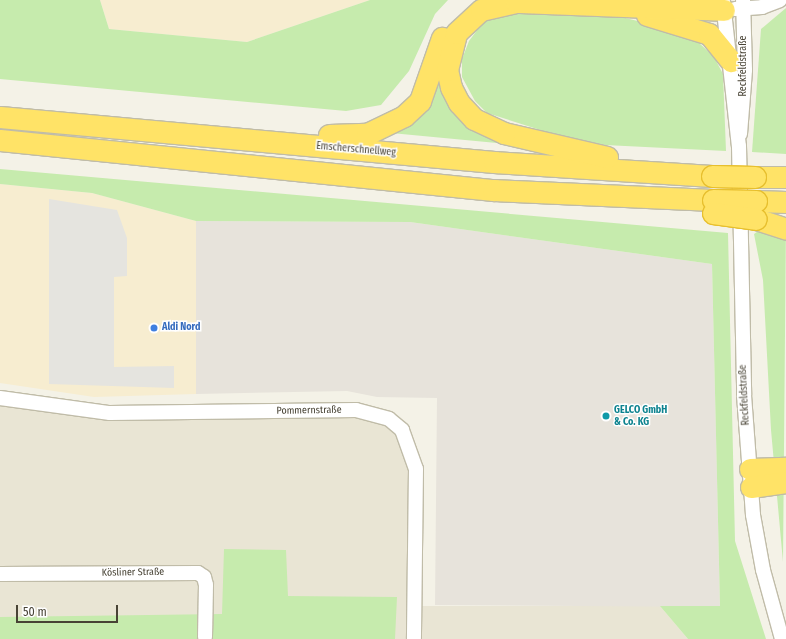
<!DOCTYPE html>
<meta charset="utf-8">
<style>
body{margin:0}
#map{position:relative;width:786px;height:639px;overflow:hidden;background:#f4f2e7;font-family:"Fira Sans Condensed",sans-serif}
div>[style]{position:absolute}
.residential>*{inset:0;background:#e9e5d4}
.commercial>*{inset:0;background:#f7edd0}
.industrial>*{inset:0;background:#e7e3db}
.green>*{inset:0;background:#c6ebad}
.parking>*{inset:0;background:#e5e4df}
.roads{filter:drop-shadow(1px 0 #c0bca8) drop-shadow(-1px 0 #c0bca8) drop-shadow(0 1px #c0bca8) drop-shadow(0 -1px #c0bca8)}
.minor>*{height:14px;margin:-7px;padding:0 7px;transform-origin:7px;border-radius:7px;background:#fff}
.highway>*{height:21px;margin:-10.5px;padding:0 10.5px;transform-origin:10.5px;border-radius:10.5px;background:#ffe367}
.bridges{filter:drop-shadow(1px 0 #e7bf2e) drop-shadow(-1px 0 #e7bf2e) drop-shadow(0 1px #e7bf2e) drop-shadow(0 -1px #e7bf2e)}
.highway-bridge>*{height:21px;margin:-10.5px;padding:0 10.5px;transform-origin:10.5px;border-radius:10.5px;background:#ffe367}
.dots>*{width:11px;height:11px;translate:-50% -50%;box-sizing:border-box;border:2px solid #fff;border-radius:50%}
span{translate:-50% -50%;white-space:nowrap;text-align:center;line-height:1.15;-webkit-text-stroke:3px #fff;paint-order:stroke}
.street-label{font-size:10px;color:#484335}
.shop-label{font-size:10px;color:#366cbe;font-weight:700}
.left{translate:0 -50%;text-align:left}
.culture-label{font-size:10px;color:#0d838f;font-weight:700}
.scale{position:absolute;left:16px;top:605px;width:102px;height:18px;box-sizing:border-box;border:2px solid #484335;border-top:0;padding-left:5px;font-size:12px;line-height:14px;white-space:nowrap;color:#484335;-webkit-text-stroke:3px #fff;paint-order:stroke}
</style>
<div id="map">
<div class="residential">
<i style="clip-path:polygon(0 400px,45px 408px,349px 409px,395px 429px,408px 467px,408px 606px,660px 606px,688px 639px,0 639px)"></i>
</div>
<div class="commercial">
<i style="clip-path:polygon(100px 0,370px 0,247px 42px,109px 29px)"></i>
<i style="clip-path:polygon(0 184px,92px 193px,196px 221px,196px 394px,94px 397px,0 383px)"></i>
</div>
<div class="industrial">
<i style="clip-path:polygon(196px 221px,410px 222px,712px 264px,720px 607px,435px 605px,437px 398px,377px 397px,347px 391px,196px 394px)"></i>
</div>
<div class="green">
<i style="clip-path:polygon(0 0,100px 0,109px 29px,247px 42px,370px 0,448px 0,435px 14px,409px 71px,381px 105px,346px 111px,0 79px)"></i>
<i style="clip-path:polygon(786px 8px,786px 154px,752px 152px,761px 29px)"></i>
<i style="clip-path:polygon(516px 12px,609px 14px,699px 36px,697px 41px,714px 57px,723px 74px,726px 151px,605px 145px,556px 135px,487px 113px,475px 101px,462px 77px,462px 59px,469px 41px,484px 21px)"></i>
<i style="clip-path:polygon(440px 71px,444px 91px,518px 145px,391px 133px)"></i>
<i style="clip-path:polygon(0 169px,728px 233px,735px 541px,766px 639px,688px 639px,660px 606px,720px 606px,712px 264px,410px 222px,196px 221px,92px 193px,0 184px)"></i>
<i style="clip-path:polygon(775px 220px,786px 220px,783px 562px,771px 430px,763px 280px,754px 234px)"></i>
<i style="clip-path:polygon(224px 549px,286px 550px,288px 596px,397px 597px,395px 639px,0 639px,0 617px,222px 614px)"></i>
</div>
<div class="parking">
<i style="clip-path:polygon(49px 199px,117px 210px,127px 238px,127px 276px,114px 277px,114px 367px,174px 366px,174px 388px,49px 384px)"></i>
</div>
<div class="roads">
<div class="minor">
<i style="left:723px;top:2px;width:145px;rotate:83.7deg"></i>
<i style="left:739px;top:146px;width:249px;rotate:88.8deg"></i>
<i style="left:744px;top:395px;width:120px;rotate:85.7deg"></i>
<i style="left:753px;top:515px;width:56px;rotate:79.7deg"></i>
<i style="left:763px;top:570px;width:72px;rotate:74.6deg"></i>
<i style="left:735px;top:9px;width:27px;rotate:-4deg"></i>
<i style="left:762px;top:7px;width:19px;rotate:-21deg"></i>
<i style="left:740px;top:134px;width:64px;rotate:-85.5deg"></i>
<i style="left:745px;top:70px;width:70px;rotate:-91.6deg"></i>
<i style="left:0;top:398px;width:111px;rotate:7.8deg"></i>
<i style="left:110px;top:413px;width:246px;rotate:-0.7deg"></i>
<i style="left:356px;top:410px;width:34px;rotate:15deg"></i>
<i style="left:389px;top:419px;width:17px;rotate:40deg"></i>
<i style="left:402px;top:430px;width:41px;rotate:70.3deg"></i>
<i style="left:416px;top:469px;width:170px;rotate:90.7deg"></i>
<i style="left:0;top:574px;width:198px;rotate:-0.3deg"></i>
<i style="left:198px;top:573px;width:7px;rotate:34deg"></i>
<i style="left:204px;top:577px;width:8px;rotate:76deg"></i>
<i style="left:206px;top:585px;width:52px;rotate:91.1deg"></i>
</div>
<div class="highway">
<i style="left:647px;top:15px;width:65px;rotate:17deg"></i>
<i style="left:709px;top:34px;width:35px;rotate:51deg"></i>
<i style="left:0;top:117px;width:496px;rotate:5.2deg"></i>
<i style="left:494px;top:162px;width:218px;rotate:3.7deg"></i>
<i style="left:329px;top:135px;width:38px;rotate:-2deg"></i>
<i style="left:367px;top:134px;width:41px;rotate:-25.9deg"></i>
<i style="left:404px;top:116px;width:22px;rotate:-43deg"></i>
<i style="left:420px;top:101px;width:67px;rotate:-70.8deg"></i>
<i style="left:0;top:140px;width:496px;rotate:5.8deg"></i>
<i style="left:493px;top:190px;width:220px;rotate:2.6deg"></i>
<i style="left:607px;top:157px;width:106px;rotate:-166.9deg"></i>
<i style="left:504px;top:133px;width:33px;rotate:-155deg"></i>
<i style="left:474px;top:119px;width:22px;rotate:-133deg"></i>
<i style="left:459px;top:103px;width:18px;rotate:-117deg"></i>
<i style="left:451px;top:87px;width:17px;rotate:-103deg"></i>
<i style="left:447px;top:70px;width:38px;rotate:-76deg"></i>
<i style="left:456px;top:33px;width:34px;rotate:-43deg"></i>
<i style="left:481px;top:10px;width:37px;rotate:-13deg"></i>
<i style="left:517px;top:2px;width:207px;rotate:2.2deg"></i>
<i style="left:755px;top:177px;width:31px"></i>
<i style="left:756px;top:201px;width:30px;rotate:2deg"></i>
<i style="left:756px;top:219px;width:32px;rotate:18deg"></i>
<i style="left:750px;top:469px;width:36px;rotate:-2deg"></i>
<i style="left:751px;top:487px;width:35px;rotate:-8deg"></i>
</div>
</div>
<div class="bridges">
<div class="highway-bridge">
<i style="left:712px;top:176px;width:43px;rotate:1.3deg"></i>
<i style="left:713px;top:200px;width:43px;rotate:1.3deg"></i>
<i style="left:713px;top:213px;width:43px;rotate:7.9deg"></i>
</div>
</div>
<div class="dots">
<i style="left:154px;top:328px;background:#3f7fe0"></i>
<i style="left:606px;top:416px;background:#0f9aa8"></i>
</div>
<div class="street-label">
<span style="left:744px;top:66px;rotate:-90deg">Reckfeldstraße</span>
<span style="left:356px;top:150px;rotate:5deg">Emscherschnellweg</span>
<span style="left:745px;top:395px;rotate:-93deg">Reckfeldstraße</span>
<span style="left:309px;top:411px;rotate:-1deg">Pommernstraße</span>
<span style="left:133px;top:573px;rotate:-1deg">Kösliner Straße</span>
</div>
<div class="shop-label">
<span class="left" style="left:162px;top:328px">Aldi Nord</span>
</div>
<div class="culture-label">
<span class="left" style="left:614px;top:416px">GELCO GmbH<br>&amp; Co. KG</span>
</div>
<div class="scale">50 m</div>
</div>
